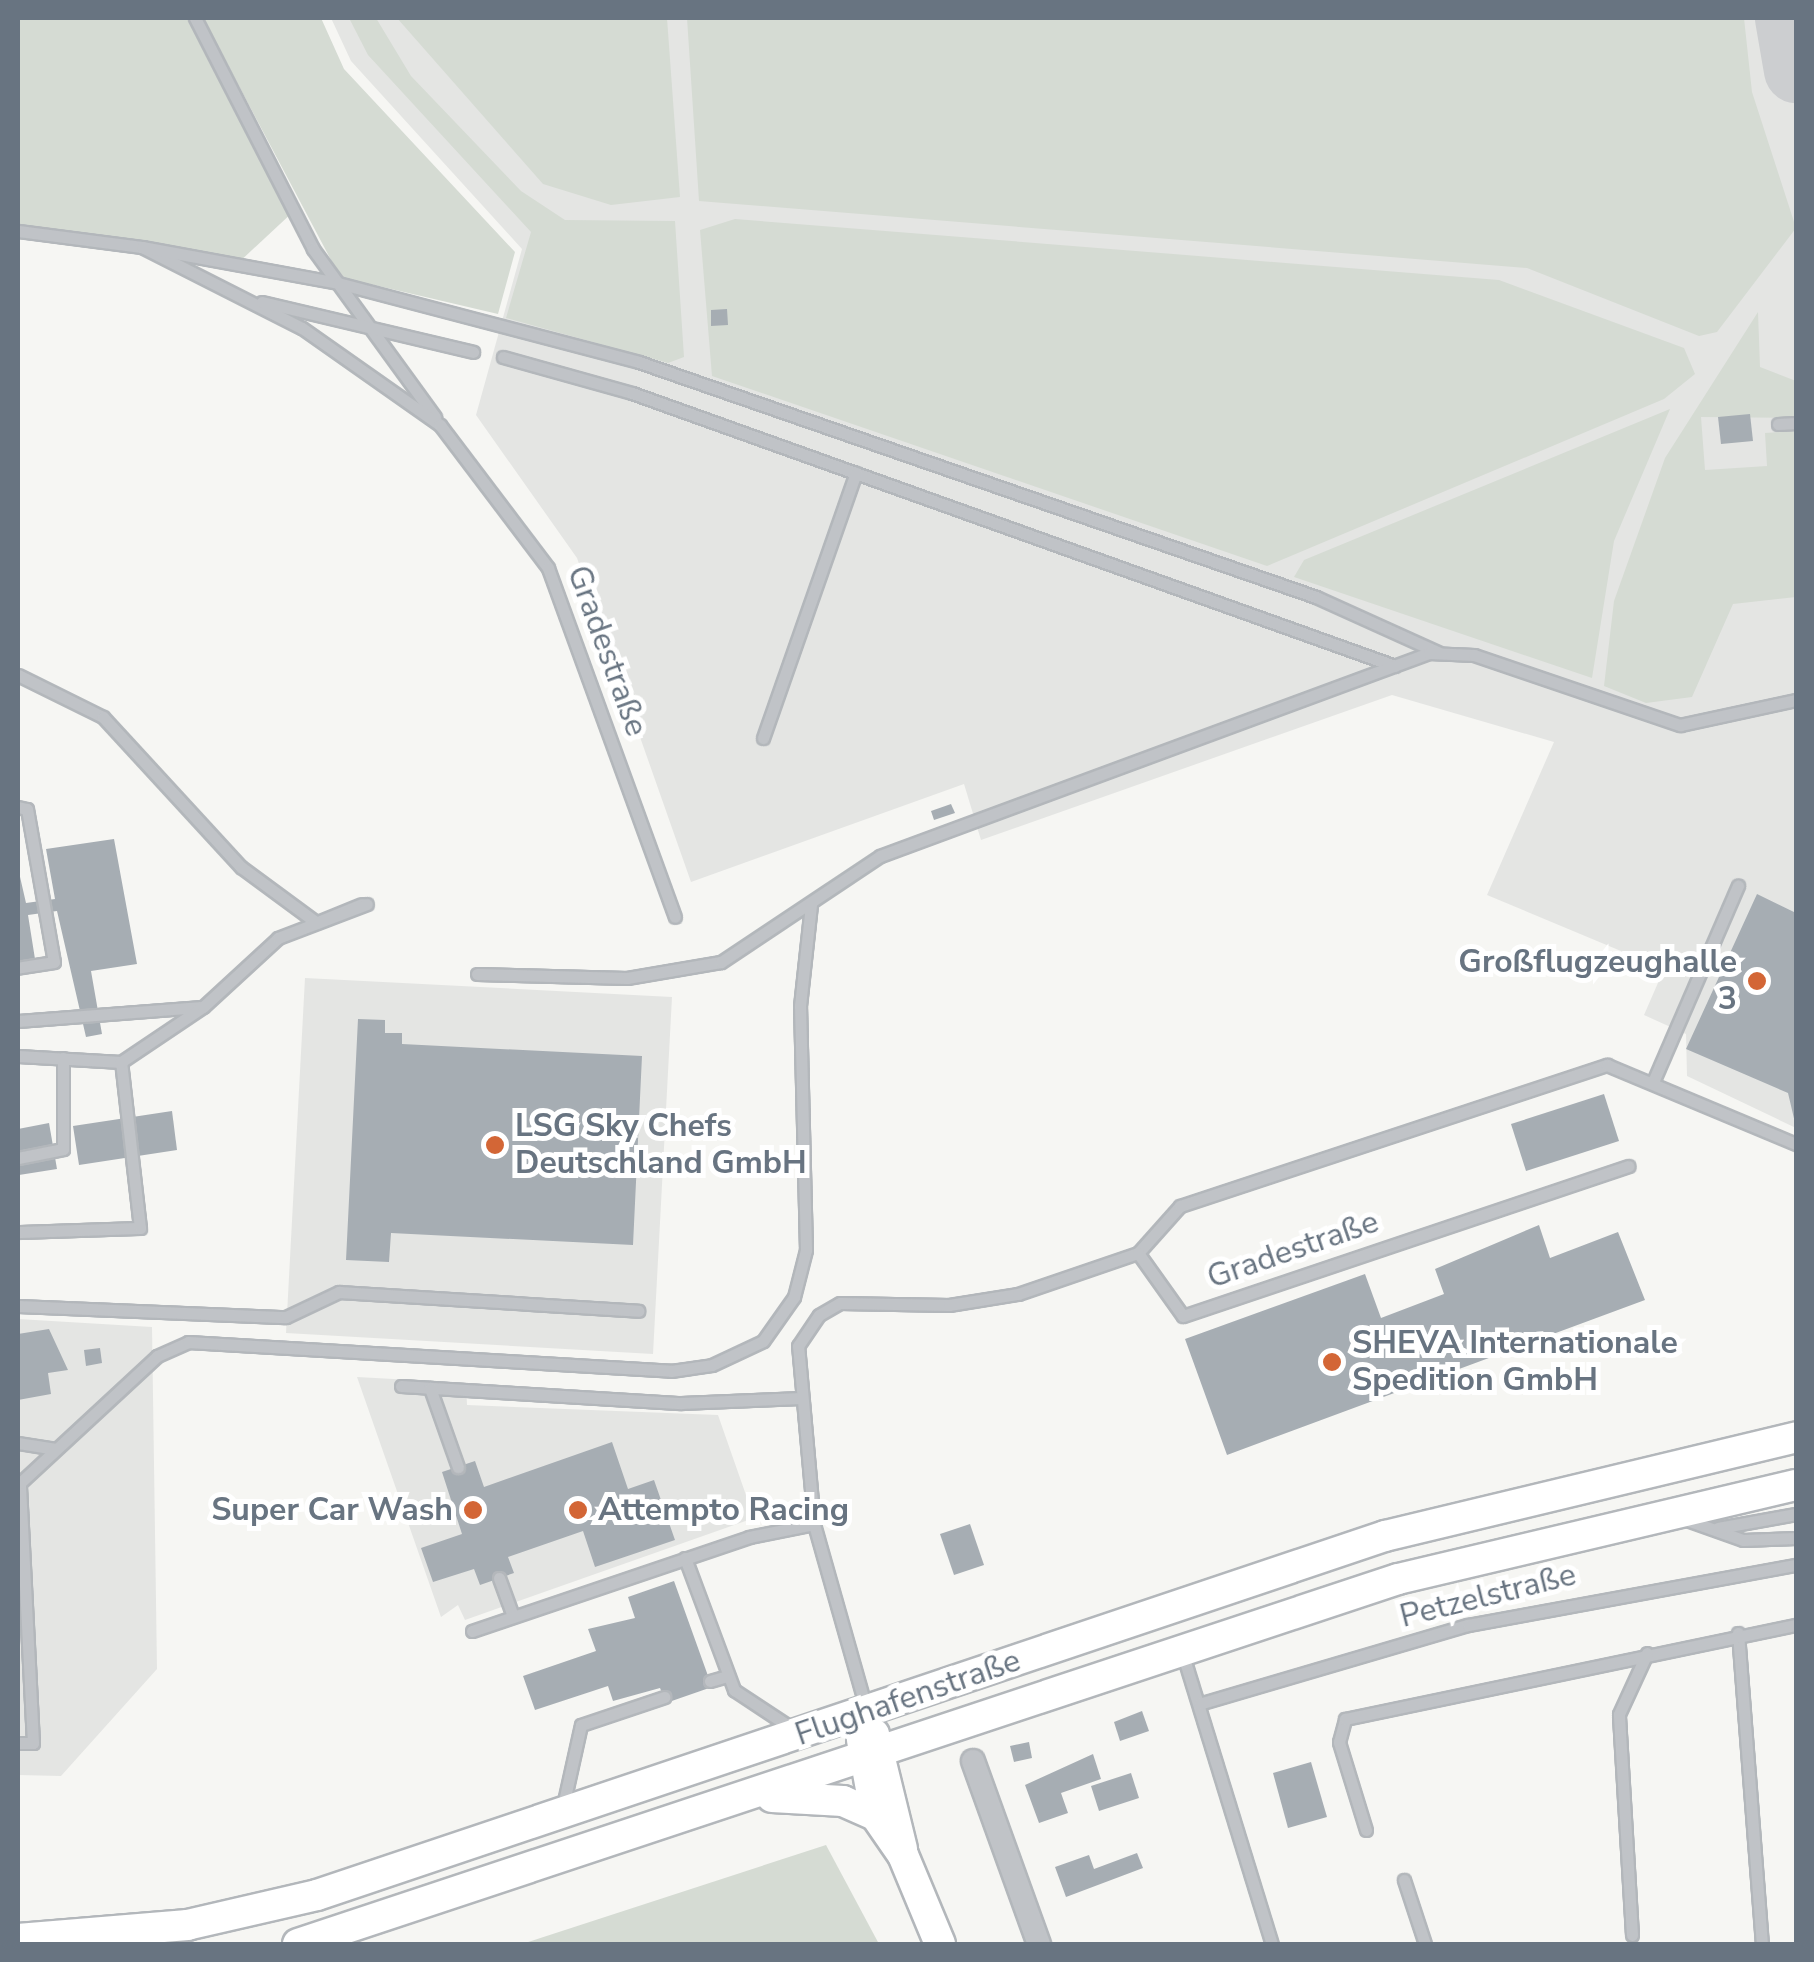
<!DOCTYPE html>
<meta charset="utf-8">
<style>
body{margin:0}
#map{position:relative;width:1814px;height:1962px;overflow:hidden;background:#f6f6f3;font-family:"Nunito Sans",sans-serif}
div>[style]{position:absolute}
.built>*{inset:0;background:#e4e5e3}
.green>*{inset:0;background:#d5dbd3}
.taxiway>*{height:65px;margin:-32.5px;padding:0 32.5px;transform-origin:32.5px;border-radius:32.5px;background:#ccced0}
.building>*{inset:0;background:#a6adb3}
.roads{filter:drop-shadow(2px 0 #b3b7bb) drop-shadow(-2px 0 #b3b7bb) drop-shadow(0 2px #b3b7bb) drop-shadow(0 -2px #b3b7bb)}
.lane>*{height:11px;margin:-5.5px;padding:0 5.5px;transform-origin:5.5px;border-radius:5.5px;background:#c0c3c7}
.street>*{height:22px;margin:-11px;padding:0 11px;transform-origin:11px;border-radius:11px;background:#c0c3c7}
.secondary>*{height:30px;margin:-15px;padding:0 15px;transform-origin:15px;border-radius:15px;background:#fff}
.dots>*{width:28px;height:28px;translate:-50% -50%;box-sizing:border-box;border:5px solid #fff;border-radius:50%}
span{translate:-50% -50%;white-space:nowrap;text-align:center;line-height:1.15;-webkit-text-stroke:10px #fff;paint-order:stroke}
.street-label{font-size:32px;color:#687481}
.poi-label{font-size:32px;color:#687481;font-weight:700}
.right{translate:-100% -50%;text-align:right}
.left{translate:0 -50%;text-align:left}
.frame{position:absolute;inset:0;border:20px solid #687481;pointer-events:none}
</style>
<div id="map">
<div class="built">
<i style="clip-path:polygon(331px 18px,1796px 18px,1796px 1128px,1687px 1076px,1686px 1034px,1644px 1015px,1664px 969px,1487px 895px,1554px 742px,1392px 695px,981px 840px,964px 784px,691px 882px,577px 558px,476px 415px,522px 249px,351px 61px)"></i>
<i style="clip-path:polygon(305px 978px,672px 997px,653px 1354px,286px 1333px)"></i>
<i style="clip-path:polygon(18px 1319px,152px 1327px,157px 1669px,61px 1776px,18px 1775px)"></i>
<i style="clip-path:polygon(357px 1377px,466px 1383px,467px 1405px,718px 1415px,754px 1518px,465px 1620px,458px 1605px,441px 1617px)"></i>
</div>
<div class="green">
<i style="clip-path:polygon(18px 18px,195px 18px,294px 211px,237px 264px,18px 231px)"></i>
<i style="clip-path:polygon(203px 18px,321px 18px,344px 69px,515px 252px,498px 314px,340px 277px)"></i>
<i style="clip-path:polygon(349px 18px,376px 18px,411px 76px,521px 191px,565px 220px,675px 221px,684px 357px,668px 363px,506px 318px,531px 232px,368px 55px)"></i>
<i style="clip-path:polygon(397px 18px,667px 18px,680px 197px,611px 205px,543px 184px)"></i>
<i style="clip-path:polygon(687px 18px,1744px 18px,1752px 92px,1796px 228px,1717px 332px,1699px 336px,1527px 268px,699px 201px)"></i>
<i style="clip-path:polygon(735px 219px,1499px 280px,1684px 348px,1695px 374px,1664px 399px,1267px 566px,712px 376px,700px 230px)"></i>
<i style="clip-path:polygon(1758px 312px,1760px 367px,1796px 381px,1796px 418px,1701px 417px,1705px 470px,1767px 466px,1765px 433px,1796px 431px,1796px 597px,1733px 604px,1692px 697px,1646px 703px,1604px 686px,1614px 601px,1665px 458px)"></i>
<i style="clip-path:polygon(1670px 409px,1614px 541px,1592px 678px,1294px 577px,1304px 560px)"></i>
<i style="clip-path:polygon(826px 1845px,879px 1944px,522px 1944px)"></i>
</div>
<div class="taxiway">
<i style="left:1787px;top:18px;width:53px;rotate:80.2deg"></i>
</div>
<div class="building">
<i style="clip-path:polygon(727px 309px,728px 325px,711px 326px,711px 310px)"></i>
<i style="clip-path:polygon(1750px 414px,1753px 441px,1721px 444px,1718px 417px)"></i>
<i style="clip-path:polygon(951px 804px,955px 813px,934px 820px,931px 811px)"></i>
<i style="clip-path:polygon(114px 839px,137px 964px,91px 971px,102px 1034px,86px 1037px,57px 911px,28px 915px,35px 959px,18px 963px,18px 868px,26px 903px,55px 899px,46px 849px)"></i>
<i style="clip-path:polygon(1757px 894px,1796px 913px,1796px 1127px,1788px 1093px,1686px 1049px)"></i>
<i style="clip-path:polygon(358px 1019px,385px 1020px,385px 1033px,402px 1033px,402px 1044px,642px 1056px,633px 1245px,391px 1233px,389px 1262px,346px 1260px)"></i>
<i style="clip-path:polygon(1604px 1094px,1619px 1141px,1526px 1171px,1511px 1124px)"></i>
<i style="clip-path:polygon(172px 1111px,177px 1150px,79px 1165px,73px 1126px)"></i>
<i style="clip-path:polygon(49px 1123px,57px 1169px,19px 1175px,18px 1129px)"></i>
<i style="clip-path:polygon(1539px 1225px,1550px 1258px,1618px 1232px,1645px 1300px,1227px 1455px,1185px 1339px,1365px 1274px,1381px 1318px,1444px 1294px,1435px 1269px)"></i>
<i style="clip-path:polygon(49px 1329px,68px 1370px,48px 1373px,51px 1394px,18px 1400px,18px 1334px)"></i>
<i style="clip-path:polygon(100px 1348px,102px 1363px,86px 1366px,84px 1350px)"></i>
<i style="clip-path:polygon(612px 1442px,628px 1489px,654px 1480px,675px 1540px,595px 1567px,583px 1531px,508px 1557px,514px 1573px,480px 1585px,474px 1569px,433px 1582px,421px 1548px,462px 1534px,442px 1472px,475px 1461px,484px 1487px)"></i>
<i style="clip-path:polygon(970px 1524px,984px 1565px,954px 1575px,940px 1534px)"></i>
<i style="clip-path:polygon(674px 1581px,712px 1687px,666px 1703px,660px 1688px,613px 1701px,608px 1686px,535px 1710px,523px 1676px,596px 1651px,588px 1629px,635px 1618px,628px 1597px)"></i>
<i style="clip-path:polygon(1142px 1711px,1149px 1731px,1120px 1741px,1114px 1722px)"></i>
<i style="clip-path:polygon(1029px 1742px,1032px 1758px,1014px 1762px,1010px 1746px)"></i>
<i style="clip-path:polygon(1093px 1754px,1101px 1779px,1061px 1793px,1068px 1813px,1039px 1823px,1025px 1785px)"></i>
<i style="clip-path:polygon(1311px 1762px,1327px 1817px,1288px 1828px,1273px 1773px)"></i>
<i style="clip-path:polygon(1131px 1773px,1139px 1798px,1099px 1811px,1091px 1786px)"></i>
<i style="clip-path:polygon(1137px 1853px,1143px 1868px,1066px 1897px,1055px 1867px,1089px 1855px,1094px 1869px)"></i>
</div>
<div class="roads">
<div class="lane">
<i style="left:195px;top:18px;width:259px;rotate:62.9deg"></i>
<i style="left:313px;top:249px;width:208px;rotate:54deg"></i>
<i style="left:18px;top:231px;width:125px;rotate:7.4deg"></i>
<i style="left:142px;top:247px;width:179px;rotate:26.9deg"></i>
<i style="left:302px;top:328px;width:169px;rotate:35.1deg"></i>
<i style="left:440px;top:425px;width:179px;rotate:52.9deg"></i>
<i style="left:548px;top:568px;width:371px;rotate:70deg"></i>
<i style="left:142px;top:247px;width:199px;rotate:10.4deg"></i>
<i style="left:338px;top:283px;width:311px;rotate:14.7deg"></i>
<i style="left:639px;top:362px;width:717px;rotate:19.14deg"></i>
<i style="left:1316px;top:597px;width:134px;rotate:24.3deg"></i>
<i style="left:262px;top:302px;width:217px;rotate:13.3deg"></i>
<i style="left:503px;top:357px;width:134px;rotate:15.6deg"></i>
<i style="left:632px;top:393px;width:810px;rotate:19.69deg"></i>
<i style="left:1778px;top:424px;width:18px;rotate:-3deg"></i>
<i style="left:18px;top:675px;width:95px;rotate:26.3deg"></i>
<i style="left:103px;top:717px;width:204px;rotate:47.4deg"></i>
<i style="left:241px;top:867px;width:94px;rotate:36.4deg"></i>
<i style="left:763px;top:738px;width:281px;rotate:-70.7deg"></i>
<i style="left:18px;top:807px;width:9px;rotate:13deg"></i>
<i style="left:27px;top:809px;width:155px;rotate:80deg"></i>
<i style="left:54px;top:962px;width:36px;rotate:171deg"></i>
<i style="left:320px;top:921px;width:45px;rotate:-22deg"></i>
<i style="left:477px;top:974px;width:150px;rotate:1.5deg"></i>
<i style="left:627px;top:978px;width:95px;rotate:-9.7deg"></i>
<i style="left:721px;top:962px;width:191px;rotate:-33.7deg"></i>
<i style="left:880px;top:856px;width:585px;rotate:-20.29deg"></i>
<i style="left:1429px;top:653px;width:45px;rotate:2.5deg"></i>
<i style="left:1474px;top:655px;width:218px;rotate:18.8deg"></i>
<i style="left:1680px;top:725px;width:119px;rotate:-12.2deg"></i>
<i style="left:18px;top:1021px;width:181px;rotate:-4.4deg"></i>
<i style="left:18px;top:1056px;width:103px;rotate:3.3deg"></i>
<i style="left:1653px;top:1082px;width:214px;rotate:-66.6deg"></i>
<i style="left:18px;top:1158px;width:46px;rotate:-11.3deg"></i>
<i style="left:63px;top:1149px;width:91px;rotate:-90deg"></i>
<i style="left:18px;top:1232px;width:122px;rotate:-1.9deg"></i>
<i style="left:140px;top:1228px;width:167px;rotate:-96.5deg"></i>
<i style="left:121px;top:1062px;width:99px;rotate:-33.9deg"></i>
<i style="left:203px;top:1007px;width:102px;rotate:-42.6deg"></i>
<i style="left:278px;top:938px;width:95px;rotate:-20.9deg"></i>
<i style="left:1138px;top:1253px;width:63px;rotate:-48.2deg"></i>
<i style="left:1180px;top:1206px;width:450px;rotate:-18.3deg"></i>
<i style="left:1607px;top:1065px;width:205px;rotate:22.7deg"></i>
<i style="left:18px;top:1306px;width:268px;rotate:2.4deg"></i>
<i style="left:286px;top:1317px;width:59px;rotate:-25.3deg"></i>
<i style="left:339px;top:1292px;width:300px;rotate:3.6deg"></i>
<i style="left:401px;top:1386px;width:281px;rotate:3.5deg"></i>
<i style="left:681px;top:1403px;width:120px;rotate:-2.4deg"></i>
<i style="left:430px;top:1388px;width:84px;rotate:70.5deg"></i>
<i style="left:18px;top:1443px;width:36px;rotate:9deg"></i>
<i style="left:1687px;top:1520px;width:59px;rotate:19.7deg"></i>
<i style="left:1743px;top:1540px;width:53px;rotate:-2.2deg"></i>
<i style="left:1718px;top:1528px;width:79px;rotate:-10.2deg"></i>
<i style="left:685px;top:1558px;width:141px;rotate:69.6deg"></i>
<i style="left:734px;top:1690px;width:71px;rotate:33.5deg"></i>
<i style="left:499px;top:1578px;width:40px;rotate:69.8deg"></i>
<i style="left:472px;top:1631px;width:293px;rotate:-18.7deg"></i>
<i style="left:749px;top:1537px;width:66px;rotate:-11.3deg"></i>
<i style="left:1738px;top:1633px;width:312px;rotate:85.6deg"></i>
<i style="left:1182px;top:1652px;width:306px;rotate:72.9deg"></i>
<i style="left:710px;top:1681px;width:18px;rotate:-16deg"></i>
<i style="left:1199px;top:1704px;width:280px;rotate:-16.4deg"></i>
<i style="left:1468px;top:1625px;width:333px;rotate:-10.4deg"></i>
<i style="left:866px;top:1708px;width:191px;rotate:-105.8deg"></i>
<i style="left:814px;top:1524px;width:179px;rotate:-95.1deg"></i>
<i style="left:798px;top:1346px;width:37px;rotate:-56deg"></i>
<i style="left:819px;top:1315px;width:24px;rotate:-30deg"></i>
<i style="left:840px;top:1303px;width:109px;rotate:1.1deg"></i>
<i style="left:949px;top:1305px;width:70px;rotate:-9.1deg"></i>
<i style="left:1018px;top:1294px;width:127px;rotate:-18.9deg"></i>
<i style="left:1138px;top:1253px;width:77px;rotate:54.5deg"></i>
<i style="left:1183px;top:1316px;width:470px;rotate:-18.6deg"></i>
<i style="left:18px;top:1743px;width:15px"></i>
<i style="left:33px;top:1743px;width:260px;rotate:-92.9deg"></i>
<i style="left:20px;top:1483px;width:187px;rotate:-42.8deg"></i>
<i style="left:157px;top:1356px;width:34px;rotate:-24deg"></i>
<i style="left:188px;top:1342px;width:484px;rotate:3.4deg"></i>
<i style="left:671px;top:1371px;width:41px;rotate:-8.3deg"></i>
<i style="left:712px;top:1365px;width:56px;rotate:-25.2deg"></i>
<i style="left:763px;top:1341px;width:54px;rotate:-54.8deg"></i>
<i style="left:794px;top:1297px;width:49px;rotate:-75.7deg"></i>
<i style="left:806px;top:1250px;width:244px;rotate:-91.4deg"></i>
<i style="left:800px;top:1006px;width:103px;rotate:-83.8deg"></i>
<i style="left:563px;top:1806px;width:83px;rotate:-77.5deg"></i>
<i style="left:581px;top:1725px;width:88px;rotate:-18.6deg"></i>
<i style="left:1366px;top:1830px;width:92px;rotate:-107.1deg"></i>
<i style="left:1339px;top:1742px;width:24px;rotate:-75deg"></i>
<i style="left:1345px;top:1719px;width:461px;rotate:-11.8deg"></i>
<i style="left:1404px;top:1880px;width:67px;rotate:71.8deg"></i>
<i style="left:1632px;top:1935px;width:221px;rotate:-93.4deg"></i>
<i style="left:1619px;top:1714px;width:67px;rotate:-65.3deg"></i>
</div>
<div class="street">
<i style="left:973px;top:1761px;width:195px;rotate:70.2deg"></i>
</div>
<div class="secondary">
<i style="left:874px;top:1734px;width:118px;rotate:76.3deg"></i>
<i style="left:862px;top:1740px;width:77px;rotate:79.6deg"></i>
<i style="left:876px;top:1816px;width:47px;rotate:55.3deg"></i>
<i style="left:903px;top:1855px;width:96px;rotate:67.4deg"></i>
<i style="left:772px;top:1797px;width:71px;rotate:3.2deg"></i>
<i style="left:843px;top:1801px;width:36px;rotate:24deg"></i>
<i style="left:18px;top:1939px;width:170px;rotate:-4.7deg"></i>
<i style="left:187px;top:1925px;width:133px;rotate:-13deg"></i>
<i style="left:317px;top:1895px;width:1127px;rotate:-18.58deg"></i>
<i style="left:1385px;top:1536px;width:423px;rotate:-13.5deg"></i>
<i style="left:298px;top:1944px;width:1159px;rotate:-18.36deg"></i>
<i style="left:1398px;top:1579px;width:409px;rotate:-13.3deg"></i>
</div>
</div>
<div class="dots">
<i style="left:1757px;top:981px;background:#d36636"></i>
<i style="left:495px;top:1145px;background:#d36636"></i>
<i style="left:1332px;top:1362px;background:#d36636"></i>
<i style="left:473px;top:1510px;background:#d36636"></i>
<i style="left:578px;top:1510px;background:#d36636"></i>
</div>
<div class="street-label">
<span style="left:607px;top:651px;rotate:70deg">Gradestraße</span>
<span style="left:1293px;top:1250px;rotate:-19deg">Gradestraße</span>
<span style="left:1488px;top:1596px;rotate:-14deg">Petzelstraße</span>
<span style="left:908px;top:1698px;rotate:-19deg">Flughafenstraße</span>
</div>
<div class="poi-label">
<span class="right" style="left:1737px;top:981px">Großflugzeughalle<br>3</span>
<span class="left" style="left:515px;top:1145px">LSG Sky Chefs<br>Deutschland GmbH</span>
<span class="left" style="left:1352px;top:1362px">SHEVA Internationale<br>Spedition GmbH</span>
<span class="right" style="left:453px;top:1510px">Super Car Wash</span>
<span class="left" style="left:598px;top:1510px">Attempto Racing</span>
</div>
<div class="frame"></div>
</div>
